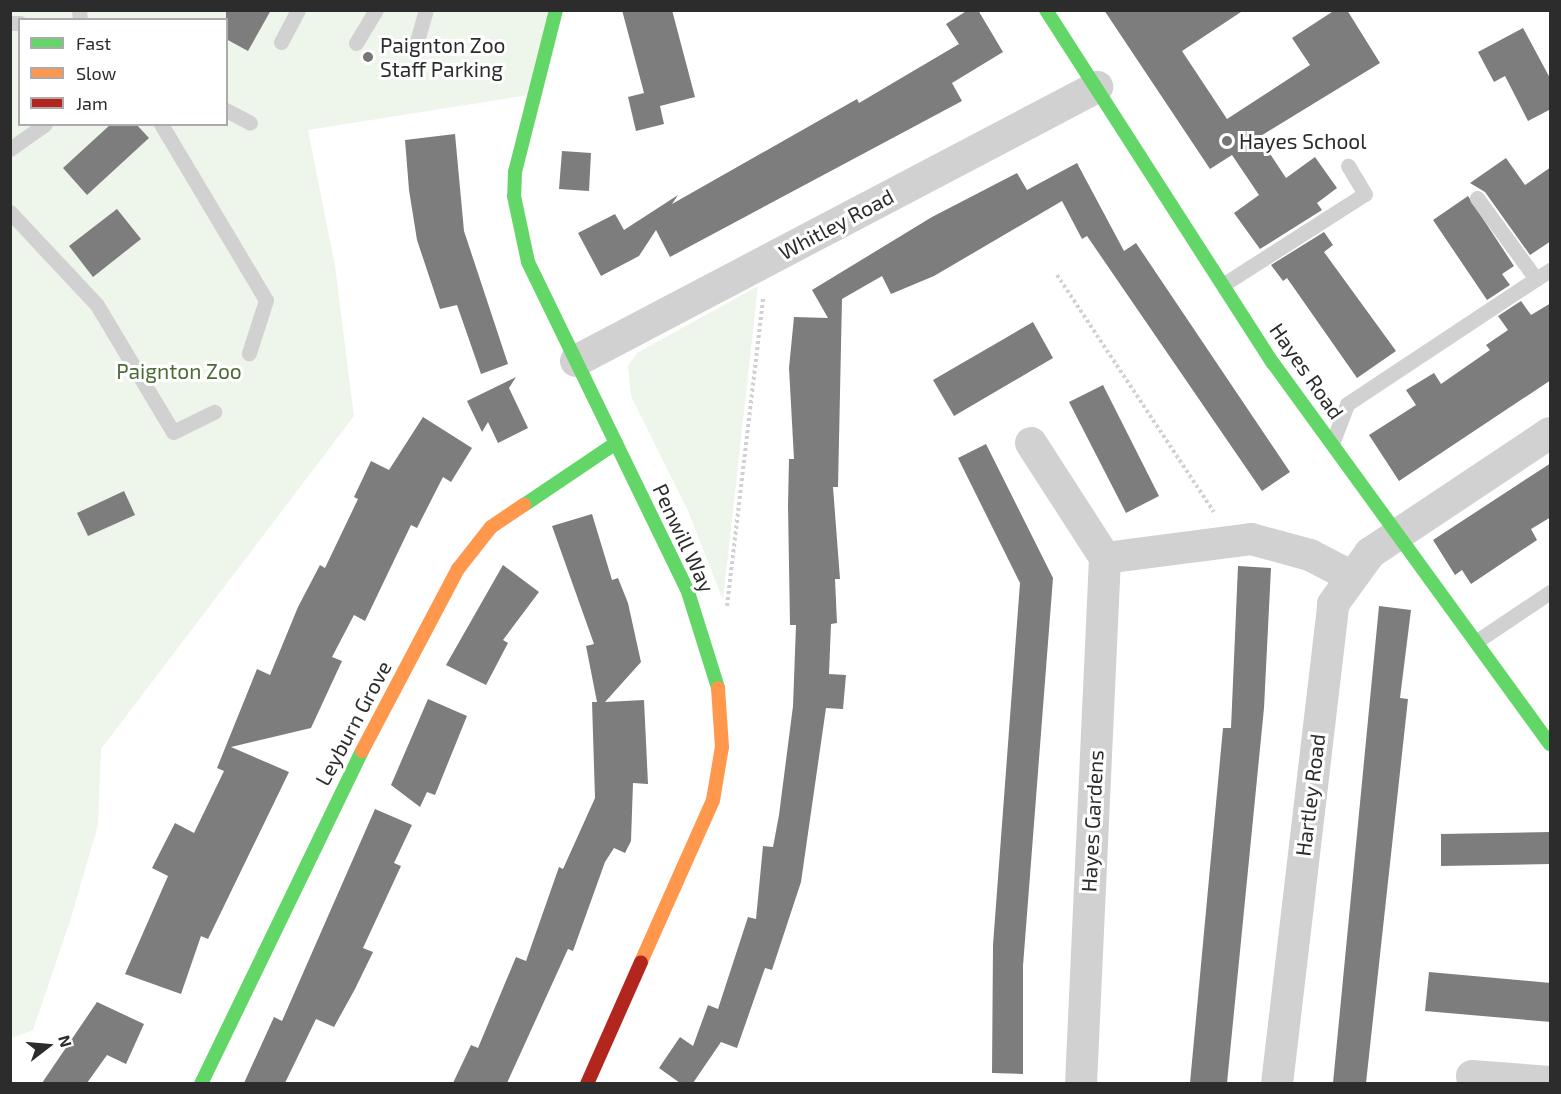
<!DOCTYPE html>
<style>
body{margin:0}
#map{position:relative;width:1561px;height:1094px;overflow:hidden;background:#fff;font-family:"Exo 2",sans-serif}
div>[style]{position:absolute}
.green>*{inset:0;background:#eef5ea}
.building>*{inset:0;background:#7d7d7d}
.path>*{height:4px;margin-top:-2px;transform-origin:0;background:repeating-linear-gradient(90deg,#d1d1d1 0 3px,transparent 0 6px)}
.lane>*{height:15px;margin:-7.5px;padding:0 7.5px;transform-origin:7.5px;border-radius:7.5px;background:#d1d1d1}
.street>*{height:32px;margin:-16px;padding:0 16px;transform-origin:16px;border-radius:16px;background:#d1d1d1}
.fast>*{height:14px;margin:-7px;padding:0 7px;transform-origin:7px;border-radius:7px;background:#63d668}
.slow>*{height:14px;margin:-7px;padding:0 7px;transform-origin:7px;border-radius:7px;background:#ff974d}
.jam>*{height:14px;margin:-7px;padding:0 7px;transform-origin:7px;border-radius:7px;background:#b3261e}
.dots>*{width:16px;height:16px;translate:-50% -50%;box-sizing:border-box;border:3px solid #fff;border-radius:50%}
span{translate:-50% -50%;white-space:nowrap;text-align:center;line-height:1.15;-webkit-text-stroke:6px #fff;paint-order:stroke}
.poi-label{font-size:21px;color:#2c2c2c}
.left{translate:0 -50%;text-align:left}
.street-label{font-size:21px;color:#2c2c2c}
.park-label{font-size:21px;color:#4c6b36}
.frame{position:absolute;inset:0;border:12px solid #2c2c2c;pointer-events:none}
.legend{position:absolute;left:18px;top:18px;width:210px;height:108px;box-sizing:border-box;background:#fff;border:2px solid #ababab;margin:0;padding:8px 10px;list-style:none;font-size:18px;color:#2c2c2c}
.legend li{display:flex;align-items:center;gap:12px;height:30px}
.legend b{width:30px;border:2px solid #ababab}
.north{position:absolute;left:18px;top:1016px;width:60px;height:60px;-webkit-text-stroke:4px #fff;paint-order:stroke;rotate:74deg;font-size:16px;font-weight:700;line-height:24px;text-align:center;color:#2c2c2c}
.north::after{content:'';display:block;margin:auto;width:21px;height:27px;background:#2c2c2c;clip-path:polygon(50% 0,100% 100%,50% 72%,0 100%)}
</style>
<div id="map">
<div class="green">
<i style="clip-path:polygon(evenodd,10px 11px,556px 11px,535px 94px,308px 130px,335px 266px,354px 416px,101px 749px,98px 825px,70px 921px,33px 1030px,11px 1038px,10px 11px,20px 20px,226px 20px,226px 124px,20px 124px,20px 20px)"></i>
<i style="clip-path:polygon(758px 286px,723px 600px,688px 511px,631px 396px,628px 366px,637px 353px)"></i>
</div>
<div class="building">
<i style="clip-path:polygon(226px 10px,271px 10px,248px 51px,226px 39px)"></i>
<i style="clip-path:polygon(622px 10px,672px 10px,695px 97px,660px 106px,664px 124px,636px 131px,628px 97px,644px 93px)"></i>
<i style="clip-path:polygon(968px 10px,978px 10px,1003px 52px,952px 83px,962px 101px,670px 257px,656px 230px,639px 256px,601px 276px,578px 233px,615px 214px,624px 230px,678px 195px,672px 204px,857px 99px,859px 103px,959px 44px,946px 24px)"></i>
<i style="clip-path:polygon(1104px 10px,1244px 10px,1182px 51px,1227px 119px,1310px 65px,1292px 38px,1335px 10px,1347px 10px,1380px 63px,1259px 137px,1286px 178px,1315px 157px,1337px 188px,1317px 203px,1322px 210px,1260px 249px,1234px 213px,1259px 195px,1232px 155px,1210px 169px)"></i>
<i style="clip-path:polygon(1523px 28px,1551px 80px,1551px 109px,1528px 121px,1505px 76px,1494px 82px,1478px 52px)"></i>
<i style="clip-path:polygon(111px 124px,136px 124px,149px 138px,87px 195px,63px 168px)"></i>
<i style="clip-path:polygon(455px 134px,464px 231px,508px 364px,481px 374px,457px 305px,440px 309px,417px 240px,409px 190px,405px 140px)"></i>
<i style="clip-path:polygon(562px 151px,591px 153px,589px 191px,559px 189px)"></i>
<i style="clip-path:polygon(1506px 158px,1525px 185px,1551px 167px,1551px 241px,1530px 255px,1485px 192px,1470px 183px)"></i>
<i style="clip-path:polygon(1077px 163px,1124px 251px,1136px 243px,1290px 472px,1262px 491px,1087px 236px,1082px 239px,1062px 201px,934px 276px,891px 294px,882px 276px,842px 299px,838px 487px,833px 487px,840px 579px,835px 579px,837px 623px,831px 624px,829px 674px,846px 675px,843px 709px,826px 708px,801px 882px,772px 970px,765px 968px,737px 1048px,721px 1042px,693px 1083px,680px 1083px,659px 1068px,680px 1037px,693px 1046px,708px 1005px,718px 1009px,748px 917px,756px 919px,763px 846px,773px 847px,779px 815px,793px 706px,796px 625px,790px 625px,788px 505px,789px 459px,794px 459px,789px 368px,794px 317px,828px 318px,812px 290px,932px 217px,1017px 173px,1027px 190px)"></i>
<i style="clip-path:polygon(1468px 196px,1514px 266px,1502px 274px,1510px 285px,1487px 300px,1433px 220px)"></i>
<i style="clip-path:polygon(117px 209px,141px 239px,93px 277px,69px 246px)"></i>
<i style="clip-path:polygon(1324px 232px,1333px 245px,1324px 252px,1396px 351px,1357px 378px,1287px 278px,1283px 281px,1271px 265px)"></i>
<i style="clip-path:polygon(1521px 301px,1531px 315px,1551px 303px,1551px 380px,1399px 481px,1369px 435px,1416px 405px,1406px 390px,1434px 373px,1441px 384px,1490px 350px,1486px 345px,1508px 330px,1498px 316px)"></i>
<i style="clip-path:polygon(1033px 322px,1053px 358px,954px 416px,933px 380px)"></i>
<i style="clip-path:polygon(516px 377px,509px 388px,528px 428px,498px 443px,488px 422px,482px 432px,467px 401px)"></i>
<i style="clip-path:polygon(1103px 385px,1159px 496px,1126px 513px,1069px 402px)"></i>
<i style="clip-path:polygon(423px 417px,472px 448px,451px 482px,443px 477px,417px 528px,411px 525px,365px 621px,354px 615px,332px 657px,342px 661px,311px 728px,231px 747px,289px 772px,208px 939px,201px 936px,181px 994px,125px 974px,168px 876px,152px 868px,175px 823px,194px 833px,224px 771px,217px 768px,257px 669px,270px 675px,298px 607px,320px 565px,325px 568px,358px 499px,354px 497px,371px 461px,389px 470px)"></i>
<i style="clip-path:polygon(986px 444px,1053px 578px,1023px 966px,1023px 1074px,992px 1073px,993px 945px,1020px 583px,958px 458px)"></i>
<i style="clip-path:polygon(1551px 463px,1551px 517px,1531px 529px,1537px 540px,1471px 584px,1462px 570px,1455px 575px,1433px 540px)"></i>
<i style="clip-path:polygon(124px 491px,135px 515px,88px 536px,77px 513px)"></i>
<i style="clip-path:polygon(592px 514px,612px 580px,618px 578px,628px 603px,641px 662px,605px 702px,644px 700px,648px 784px,633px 783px,631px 841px,625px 853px,614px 848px,605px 862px,573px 951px,568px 949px,507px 1083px,453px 1083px,471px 1045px,478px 1048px,516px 957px,526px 961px,559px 867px,563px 869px,595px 798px,592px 702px,597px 702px,586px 646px,594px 644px,552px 526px)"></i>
<i style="clip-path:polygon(503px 565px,539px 592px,503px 640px,508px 643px,486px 685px,446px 665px)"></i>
<i style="clip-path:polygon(1238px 566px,1271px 568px,1264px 708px,1227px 1083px,1190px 1083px,1223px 728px,1231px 728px)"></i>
<i style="clip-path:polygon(1379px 606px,1411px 610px,1400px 698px,1408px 699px,1366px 1083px,1333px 1083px)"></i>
<i style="clip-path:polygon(428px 699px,467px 716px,435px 795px,427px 792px,420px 807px,391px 785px)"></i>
<i style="clip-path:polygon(375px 809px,412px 825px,394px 863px,401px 866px,363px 948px,373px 952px,355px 989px,334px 1027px,316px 1019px,285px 1083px,244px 1083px,274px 1017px,282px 1021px)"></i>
<i style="clip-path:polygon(1551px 832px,1551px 864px,1441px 866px,1441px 834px)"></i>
<i style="clip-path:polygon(1429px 972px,1551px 983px,1551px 1022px,1425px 1011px)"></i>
<i style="clip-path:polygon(97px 1002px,144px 1024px,126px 1064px,107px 1055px,87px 1083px,42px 1083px)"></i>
</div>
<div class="path">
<i style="left:1057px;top:275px;width:284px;rotate:56.5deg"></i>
<i style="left:727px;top:606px;width:310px;rotate:-83.3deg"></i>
</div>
<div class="lane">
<i style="left:79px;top:10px;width:10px;rotate:84deg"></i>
<i style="left:10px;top:23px;width:10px"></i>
<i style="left:417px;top:41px;width:32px;rotate:-74deg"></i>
<i style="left:281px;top:42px;width:36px;rotate:-62deg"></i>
<i style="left:356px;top:43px;width:39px;rotate:-59deg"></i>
<i style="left:226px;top:110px;width:27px;rotate:28deg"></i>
<i style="left:161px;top:124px;width:205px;rotate:59.2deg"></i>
<i style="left:266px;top:300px;width:56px;rotate:107.8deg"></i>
<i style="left:10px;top:149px;width:43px;rotate:-35.5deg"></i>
<i style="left:1477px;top:198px;width:100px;rotate:53.9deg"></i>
<i style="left:1536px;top:279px;width:17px;rotate:-33deg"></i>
<i style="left:10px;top:212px;width:127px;rotate:46.9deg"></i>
<i style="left:97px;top:305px;width:148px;rotate:59.1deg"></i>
<i style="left:173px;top:432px;width:46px;rotate:-26deg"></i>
<i style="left:1224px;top:284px;width:167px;rotate:-32.6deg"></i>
<i style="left:1365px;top:194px;width:33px;rotate:-121deg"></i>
<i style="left:1333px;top:441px;width:40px;rotate:-69deg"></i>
<i style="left:1347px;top:404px;width:227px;rotate:-33.5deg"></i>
<i style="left:1477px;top:641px;width:88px;rotate:-33.9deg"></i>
</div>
<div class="street">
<i style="left:576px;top:361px;width:589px;rotate:-27.74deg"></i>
<i style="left:1031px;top:443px;width:137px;rotate:57.2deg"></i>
<i style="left:1105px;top:558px;width:527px;rotate:92.61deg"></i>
<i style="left:1105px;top:558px;width:147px;rotate:-7.4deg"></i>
<i style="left:1251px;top:539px;width:61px;rotate:15.2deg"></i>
<i style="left:1310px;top:555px;width:47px;rotate:27.6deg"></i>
<i style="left:1472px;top:1076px;width:78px;rotate:4.4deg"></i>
<i style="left:1277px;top:1084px;width:483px;rotate:-83.3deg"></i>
<i style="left:1333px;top:604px;width:63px;rotate:-54deg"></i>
<i style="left:1370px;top:553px;width:216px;rotate:-33.7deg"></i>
</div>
<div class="fast">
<i style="left:556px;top:10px;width:167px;rotate:104.2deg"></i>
<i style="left:515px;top:172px;width:24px;rotate:92deg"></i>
<i style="left:514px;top:196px;width:67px;rotate:78deg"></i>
<i style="left:528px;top:262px;width:367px;rotate:64.1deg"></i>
<i style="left:688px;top:592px;width:101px;rotate:72.6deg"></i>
<i style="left:1046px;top:10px;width:420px;rotate:57.3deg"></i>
<i style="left:1273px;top:363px;width:471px;rotate:54deg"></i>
<i style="left:524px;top:505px;width:111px;rotate:-34deg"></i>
<i style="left:201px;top:1084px;width:370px;rotate:-64.2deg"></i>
</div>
<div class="slow">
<i style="left:362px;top:751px;width:206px;rotate:-62.2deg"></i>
<i style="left:458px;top:569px;width:53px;rotate:-51.8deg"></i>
<i style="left:491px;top:527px;width:40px;rotate:-34deg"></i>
<i style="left:641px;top:962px;width:177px;rotate:-66deg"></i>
<i style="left:713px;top:800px;width:54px;rotate:-80.4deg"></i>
<i style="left:722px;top:747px;width:59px;rotate:-93.9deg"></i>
</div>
<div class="jam">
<i style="left:587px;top:1084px;width:133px;rotate:-66.1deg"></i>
</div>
<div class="dots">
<i style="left:368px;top:57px;background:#767676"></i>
<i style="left:1227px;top:141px;background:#767676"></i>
</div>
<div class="poi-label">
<span class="left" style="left:380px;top:57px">Paignton Zoo<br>Staff Parking</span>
<span class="left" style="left:1239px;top:141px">Hayes School</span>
</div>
<div class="street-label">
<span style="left:836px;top:224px;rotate:-28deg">Whitley Road</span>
<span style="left:1307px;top:371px;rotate:55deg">Hayes Road</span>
<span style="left:684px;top:538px;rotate:65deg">Penwill Way</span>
<span style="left:353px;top:723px;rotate:-62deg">Leyburn Grove</span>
<span style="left:1310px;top:795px;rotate:-83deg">Hartley Road</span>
<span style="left:1092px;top:821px;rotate:-87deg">Hayes Gardens</span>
</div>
<div class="park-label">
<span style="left:179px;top:371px">Paignton Zoo</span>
</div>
<div class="frame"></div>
<ul class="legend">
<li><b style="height:8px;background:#63d668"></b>Fast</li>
<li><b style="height:8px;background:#ff974d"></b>Slow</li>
<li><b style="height:8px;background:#b3261e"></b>Jam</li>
</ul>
<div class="north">N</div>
</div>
